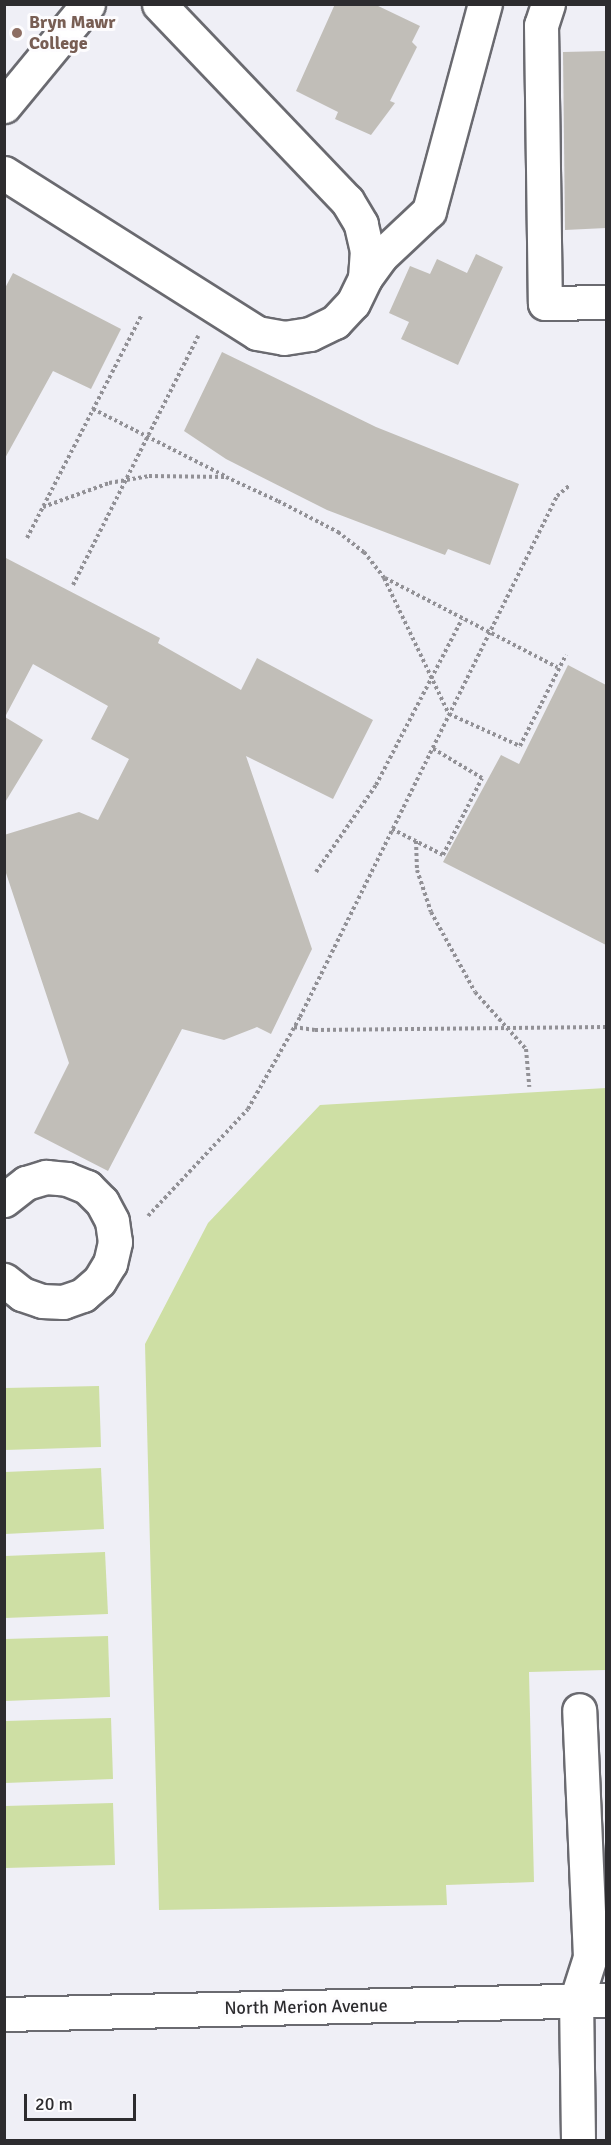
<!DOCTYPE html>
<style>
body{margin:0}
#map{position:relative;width:611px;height:2145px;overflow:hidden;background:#efeff6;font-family:Signika,sans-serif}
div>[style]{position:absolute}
.green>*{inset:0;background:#cedfa4}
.building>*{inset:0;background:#c1beb8}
.path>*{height:4px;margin-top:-2px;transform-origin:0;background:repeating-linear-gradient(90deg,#929196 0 3px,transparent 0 6px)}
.roads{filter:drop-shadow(2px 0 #6a6a70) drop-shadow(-2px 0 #6a6a70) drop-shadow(0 2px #6a6a70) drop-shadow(0 -2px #6a6a70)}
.minor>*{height:33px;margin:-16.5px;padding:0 16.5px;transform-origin:16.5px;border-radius:16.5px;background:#fff}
.dots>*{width:16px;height:16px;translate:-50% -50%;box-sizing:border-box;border:3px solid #fdfcfe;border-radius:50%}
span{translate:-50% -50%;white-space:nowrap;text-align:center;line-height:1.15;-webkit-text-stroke:6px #fdfcfe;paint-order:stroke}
.education-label{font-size:18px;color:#785e54;font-weight:700}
.left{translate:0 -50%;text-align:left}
.street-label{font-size:18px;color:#2d2c2f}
.frame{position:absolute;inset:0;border:6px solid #2d2c2f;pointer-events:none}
.scale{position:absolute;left:24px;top:2094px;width:112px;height:27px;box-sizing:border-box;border:3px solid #2d2c2f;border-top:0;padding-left:8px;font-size:18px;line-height:21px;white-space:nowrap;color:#2d2c2f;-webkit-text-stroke:4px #fdfcfe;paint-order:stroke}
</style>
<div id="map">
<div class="green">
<i style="clip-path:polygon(606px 1088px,606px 1670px,529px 1672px,534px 1882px,446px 1885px,447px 1905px,159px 1910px,145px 1344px,208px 1223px,320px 1105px)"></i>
<i style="clip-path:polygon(99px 1386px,101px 1447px,5px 1450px,5px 1388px)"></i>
<i style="clip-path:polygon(101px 1468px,104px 1529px,5px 1534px,5px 1472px)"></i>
<i style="clip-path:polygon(105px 1552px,108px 1614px,5px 1618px,5px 1556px)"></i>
<i style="clip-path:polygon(108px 1636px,110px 1697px,5px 1701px,5px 1639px)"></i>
<i style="clip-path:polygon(111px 1718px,113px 1779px,5px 1783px,5px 1721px)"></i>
<i style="clip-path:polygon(113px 1803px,115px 1865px,5px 1868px,5px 1806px)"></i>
</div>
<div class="building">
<i style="clip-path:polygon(335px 4px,374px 4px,420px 26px,412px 42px,417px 47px,390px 101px,395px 103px,371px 135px,335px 119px,338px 112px,296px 91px)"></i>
<i style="clip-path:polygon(606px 51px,606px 228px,565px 230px,563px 52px)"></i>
<i style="clip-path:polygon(476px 254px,503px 267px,458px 365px,401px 339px,409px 322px,389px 313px,410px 266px,430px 274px,437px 259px,467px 273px)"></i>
<i style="clip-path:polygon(13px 273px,121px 329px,91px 389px,53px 371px,4px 460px,4px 290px)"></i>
<i style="clip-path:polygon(222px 352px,376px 427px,519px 484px,490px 565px,448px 549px,445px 555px,327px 510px,226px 459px,184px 431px)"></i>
<i style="clip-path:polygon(4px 557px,160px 638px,158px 643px,241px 690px,257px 658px,373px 720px,333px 799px,246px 756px,312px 949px,271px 1034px,257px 1027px,224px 1040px,182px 1029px,108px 1171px,34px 1133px,69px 1063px,4px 867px,4px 835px,79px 812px,98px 820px,129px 759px,91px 739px,108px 706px,33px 664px,5px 717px,43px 740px,4px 804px)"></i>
<i style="clip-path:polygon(568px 665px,606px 685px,606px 945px,443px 862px,501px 755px,519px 764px)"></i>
</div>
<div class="path">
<i style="left:93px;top:409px;width:148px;rotate:26.9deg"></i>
<i style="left:43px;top:507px;width:70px;rotate:-20deg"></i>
<i style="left:109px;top:483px;width:41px;rotate:-9.9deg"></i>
<i style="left:149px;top:476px;width:77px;rotate:0.7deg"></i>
<i style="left:226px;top:477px;width:57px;rotate:24.8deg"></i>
<i style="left:278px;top:501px;width:68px;rotate:27.3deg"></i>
<i style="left:338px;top:532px;width:33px;rotate:38deg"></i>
<i style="left:364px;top:552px;width:33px;rotate:52deg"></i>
<i style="left:384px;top:578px;width:151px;rotate:64.5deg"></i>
<i style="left:449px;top:714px;width:78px;rotate:24.3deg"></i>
<i style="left:520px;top:746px;width:102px;rotate:-63.2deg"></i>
<i style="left:27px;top:538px;width:250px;rotate:-62.8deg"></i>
<i style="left:385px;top:578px;width:194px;rotate:27.4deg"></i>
<i style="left:73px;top:585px;width:279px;rotate:-63.3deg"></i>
<i style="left:392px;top:829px;width:57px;rotate:27deg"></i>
<i style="left:443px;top:855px;width:86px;rotate:-63.1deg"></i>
<i style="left:482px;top:778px;width:58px;rotate:-149deg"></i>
<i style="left:416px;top:841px;width:29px;rotate:88deg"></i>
<i style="left:417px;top:870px;width:44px;rotate:71.6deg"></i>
<i style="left:431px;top:912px;width:91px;rotate:61.2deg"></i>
<i style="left:475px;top:992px;width:76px;rotate:48.2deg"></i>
<i style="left:526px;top:1049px;width:38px;rotate:85deg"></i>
<i style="left:316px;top:872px;width:106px;rotate:-55.4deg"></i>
<i style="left:376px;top:785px;width:187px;rotate:-62.6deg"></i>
<i style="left:294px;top:1027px;width:21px;rotate:8deg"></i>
<i style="left:315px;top:1030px;width:291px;rotate:-0.6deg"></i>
<i style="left:148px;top:1216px;width:146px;rotate:-46.9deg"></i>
<i style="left:248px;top:1109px;width:106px;rotate:-60.5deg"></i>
<i style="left:300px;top:1017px;width:581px;rotate:-63.74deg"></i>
<i style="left:557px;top:496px;width:17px;rotate:-40deg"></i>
</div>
<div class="roads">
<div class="minor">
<i style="left:548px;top:4px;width:22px;rotate:108deg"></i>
<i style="left:541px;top:25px;width:278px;rotate:89.2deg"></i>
<i style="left:545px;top:303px;width:61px;rotate:-0.9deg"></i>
<i style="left:4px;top:106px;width:132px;rotate:-50.5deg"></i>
<i style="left:4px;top:173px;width:299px;rotate:32.3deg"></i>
<i style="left:257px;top:333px;width:27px;rotate:10deg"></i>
<i style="left:284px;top:338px;width:26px;rotate:-9deg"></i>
<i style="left:310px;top:334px;width:28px;rotate:-26deg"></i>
<i style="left:335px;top:322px;width:26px;rotate:-47deg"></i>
<i style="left:353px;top:303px;width:28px;rotate:-64deg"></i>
<i style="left:365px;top:278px;width:27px;rotate:-86deg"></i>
<i style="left:367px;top:251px;width:28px;rotate:-103deg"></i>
<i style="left:361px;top:224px;width:27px;rotate:-121deg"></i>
<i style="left:347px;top:201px;width:272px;rotate:-133.7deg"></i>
<i style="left:365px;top:278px;width:26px;rotate:-54deg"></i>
<i style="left:380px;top:257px;width:67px;rotate:-43.2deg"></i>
<i style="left:429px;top:211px;width:214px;rotate:-74.9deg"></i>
<i style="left:4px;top:1200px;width:28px;rotate:-38deg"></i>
<i style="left:26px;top:1183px;width:21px;rotate:-17deg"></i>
<i style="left:46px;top:1177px;width:21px;rotate:5deg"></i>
<i style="left:67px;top:1179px;width:22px;rotate:22deg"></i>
<i style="left:87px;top:1187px;width:21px;rotate:45deg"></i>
<i style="left:102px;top:1202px;width:21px;rotate:62deg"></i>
<i style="left:112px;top:1221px;width:21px;rotate:82deg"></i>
<i style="left:115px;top:1242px;width:22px;rotate:103deg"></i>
<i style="left:110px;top:1263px;width:21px;rotate:121deg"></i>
<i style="left:99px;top:1281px;width:21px;rotate:139deg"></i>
<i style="left:83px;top:1295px;width:21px;rotate:161deg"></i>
<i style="left:63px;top:1302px;width:21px;rotate:-177deg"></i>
<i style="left:42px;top:1301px;width:21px;rotate:-161deg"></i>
<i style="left:22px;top:1294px;width:23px;rotate:-142deg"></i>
<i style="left:4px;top:2014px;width:602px;rotate:-1.33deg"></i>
<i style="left:578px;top:2140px;width:139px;rotate:-90.8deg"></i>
<i style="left:576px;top:2001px;width:46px;rotate:-72.3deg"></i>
<i style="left:590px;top:1957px;width:247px;rotate:-92.5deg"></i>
</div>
</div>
<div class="dots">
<i style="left:17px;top:33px;background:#8d6e63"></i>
</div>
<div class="education-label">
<span class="left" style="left:29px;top:33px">Bryn Mawr<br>College</span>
</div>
<div class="street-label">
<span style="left:306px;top:2007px;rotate:-1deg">North Merion Avenue</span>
</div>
<div class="frame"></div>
<div class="scale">20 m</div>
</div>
